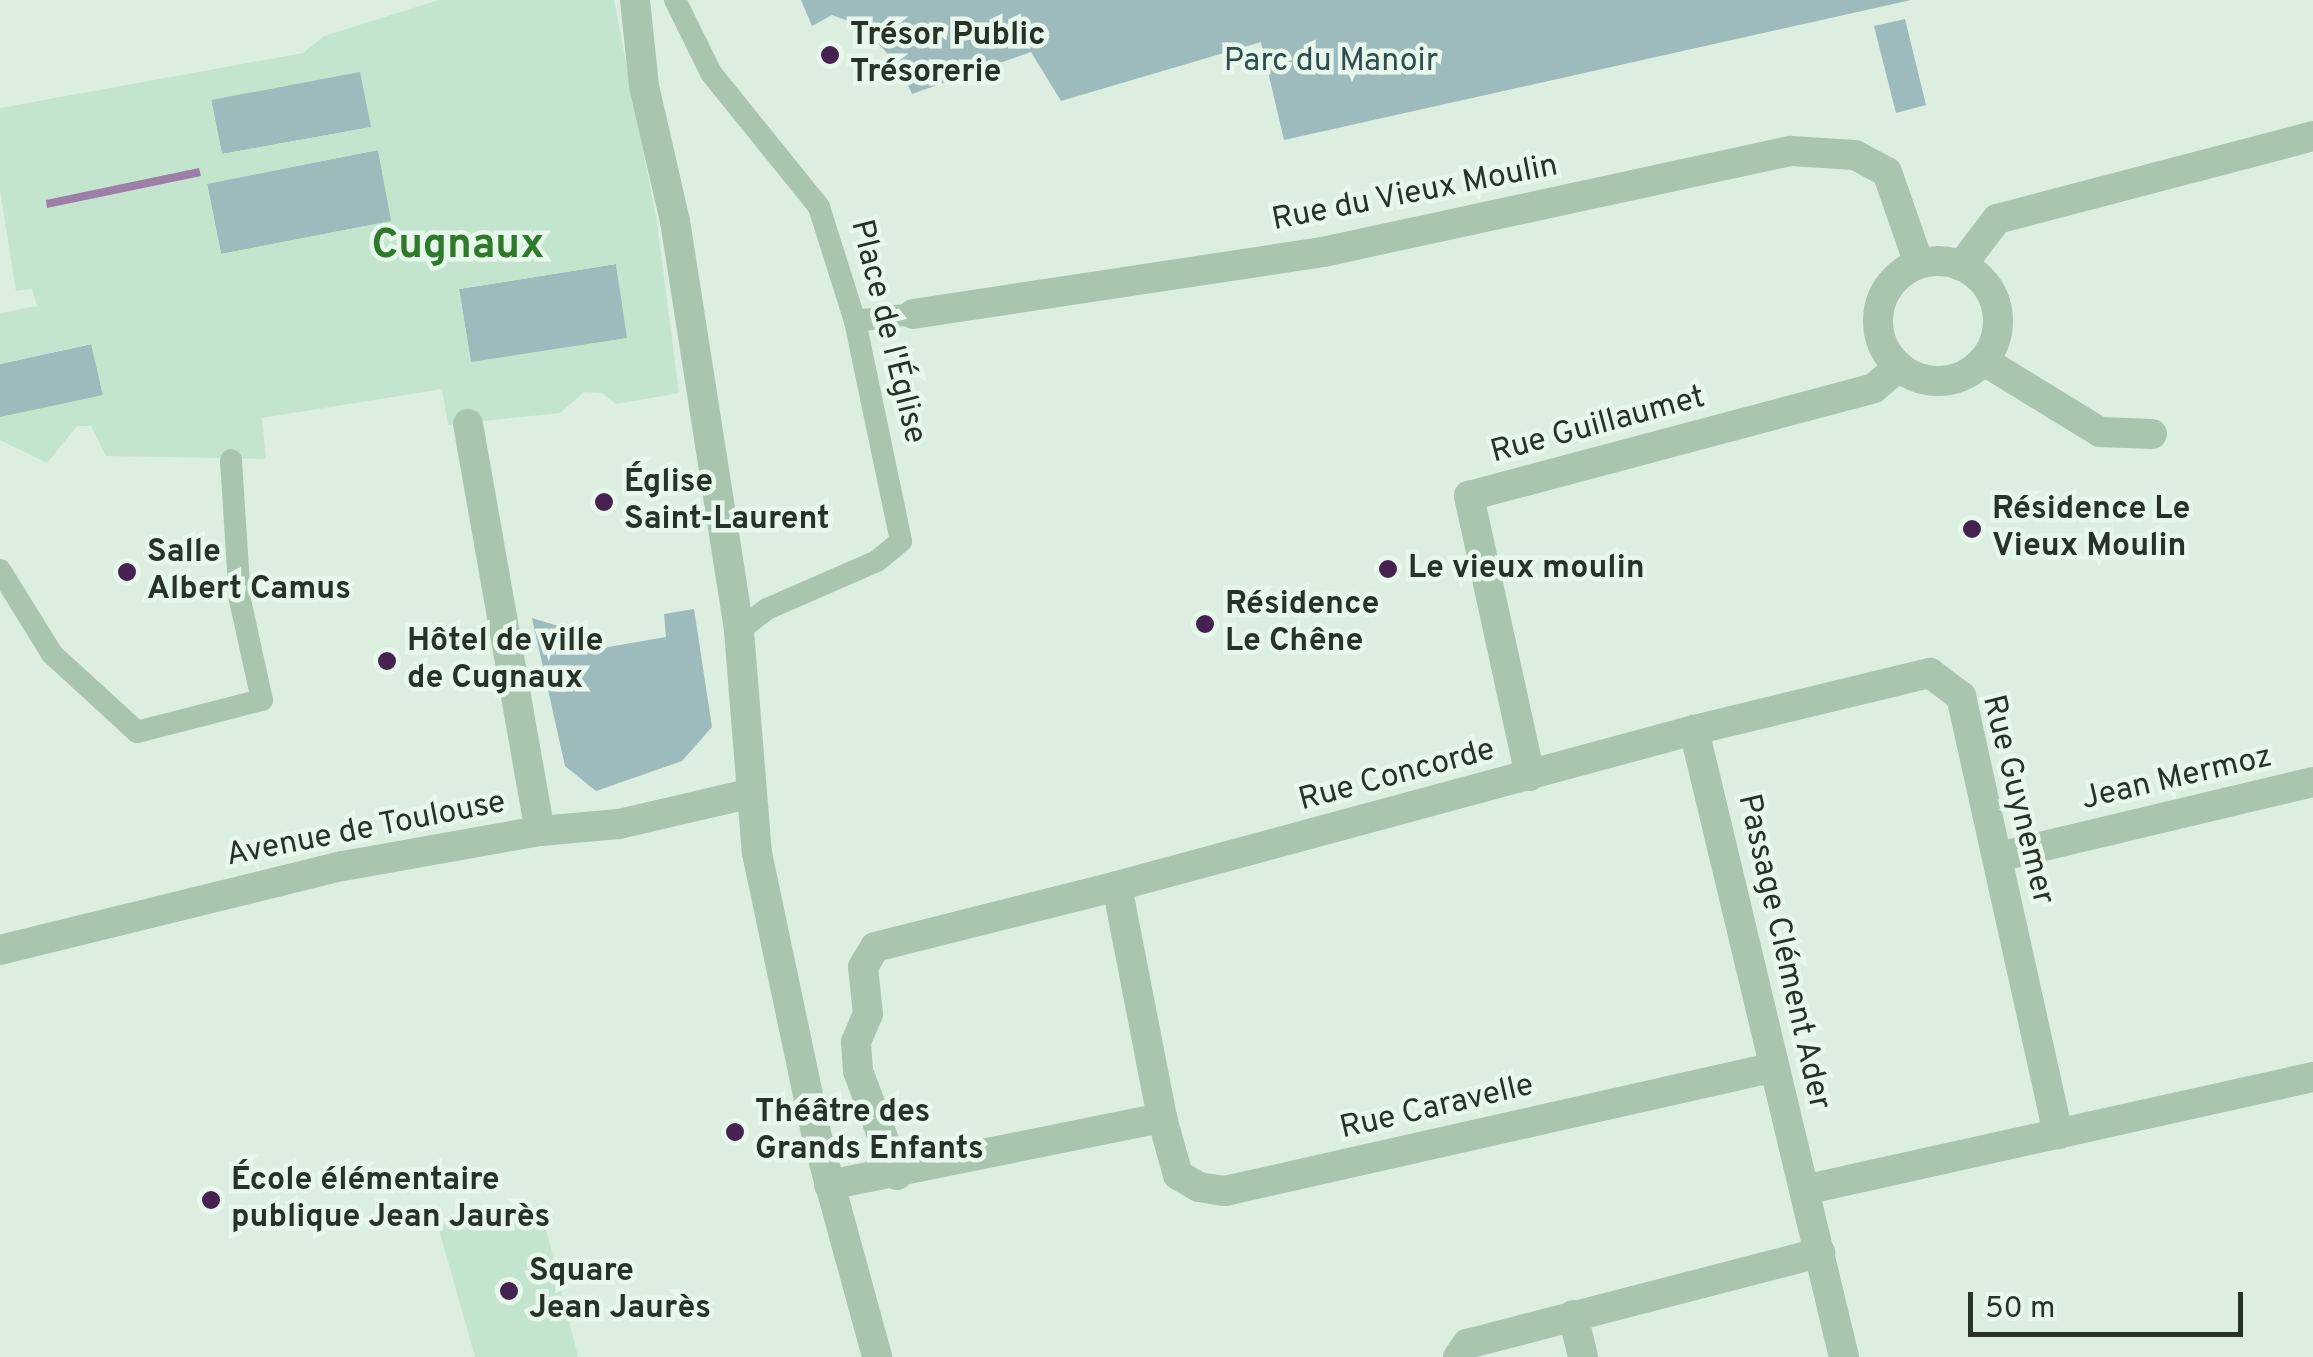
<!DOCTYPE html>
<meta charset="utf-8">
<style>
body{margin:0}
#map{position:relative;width:2313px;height:1357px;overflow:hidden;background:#dbeee0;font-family:Overpass,sans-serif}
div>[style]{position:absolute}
.green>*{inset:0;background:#9dbbbc}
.plaza>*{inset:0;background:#c4e5cd}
.water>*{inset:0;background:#9d7ea8}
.lane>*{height:22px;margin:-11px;padding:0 11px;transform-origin:11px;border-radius:11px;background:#a9c5ad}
.street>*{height:30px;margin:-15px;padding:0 15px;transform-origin:15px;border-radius:15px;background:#a9c5ad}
.street>.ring{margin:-15px;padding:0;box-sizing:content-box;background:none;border:30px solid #a9c5ad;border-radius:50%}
.dots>*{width:28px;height:28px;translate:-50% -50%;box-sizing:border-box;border:5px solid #e7f7eb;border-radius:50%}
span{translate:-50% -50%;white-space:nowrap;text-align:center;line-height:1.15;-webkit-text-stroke:9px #e7f7eb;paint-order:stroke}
.poi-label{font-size:32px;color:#283328;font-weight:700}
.left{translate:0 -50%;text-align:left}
.park-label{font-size:32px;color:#2f4c4e}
.street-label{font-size:32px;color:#283328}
.district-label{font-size:42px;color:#2f792a;font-weight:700}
.scale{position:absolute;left:1968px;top:1292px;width:275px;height:45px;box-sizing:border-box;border:5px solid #283328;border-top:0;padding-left:12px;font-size:30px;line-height:35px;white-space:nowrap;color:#283328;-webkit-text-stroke:8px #e7f7eb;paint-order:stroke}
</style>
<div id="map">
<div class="green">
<i style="clip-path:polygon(801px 0,1911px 0,1284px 140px,1261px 42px,1061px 101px,1031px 52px,912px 94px,900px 68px,864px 27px,832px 15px,812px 26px)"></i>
<i style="clip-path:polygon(1905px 19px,1926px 105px,1896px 113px,1874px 26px)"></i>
<i style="clip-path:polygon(361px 71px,372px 127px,222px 154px,211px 99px)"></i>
<i style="clip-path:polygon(378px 150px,392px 221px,221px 254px,207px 183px)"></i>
<i style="clip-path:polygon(616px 264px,628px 338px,471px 363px,459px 289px)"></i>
<i style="clip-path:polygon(92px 344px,103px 396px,0 418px,0 364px)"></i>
<i style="clip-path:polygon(694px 609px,712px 727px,682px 761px,596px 791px,565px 766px,532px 618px,581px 633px,585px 651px,666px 637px,664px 614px)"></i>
</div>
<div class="plaza">
<i style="clip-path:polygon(evenodd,439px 0,614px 0,657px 222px,679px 393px,616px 404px,602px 393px,584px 392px,560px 413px,448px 425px,442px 389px,262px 418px,266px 459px,106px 456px,91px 426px,77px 426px,47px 463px,0 440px,0 417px,103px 395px,91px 344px,0 364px,0 313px,37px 306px,32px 289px,16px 291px,0 190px,0 108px,303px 53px,324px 36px,439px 0,360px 72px,371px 127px,222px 154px,211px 100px,360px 72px,439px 0,378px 150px,391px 221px,221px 254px,207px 184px,378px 150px,439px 0,616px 264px,627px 338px,471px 362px,459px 289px,616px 264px)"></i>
<i style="clip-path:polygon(540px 1205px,578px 1357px,475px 1357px,438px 1226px)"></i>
</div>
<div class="water">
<i style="clip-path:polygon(199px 168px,201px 176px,47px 208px,46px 200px)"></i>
</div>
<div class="lane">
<i style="left:675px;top:0;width:81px;rotate:63.7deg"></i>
<i style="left:711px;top:73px;width:172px;rotate:51.1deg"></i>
<i style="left:819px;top:207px;width:120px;rotate:72.5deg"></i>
<i style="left:855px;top:321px;width:225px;rotate:78.2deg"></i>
<i style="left:901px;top:541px;width:31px;rotate:140deg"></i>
<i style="left:877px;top:561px;width:120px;rotate:156.4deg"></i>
<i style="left:767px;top:609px;width:36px;rotate:142deg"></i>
<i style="left:855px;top:321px;width:58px;rotate:-6.9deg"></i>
<i style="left:0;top:570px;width:99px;rotate:58.2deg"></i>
<i style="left:52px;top:654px;width:115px;rotate:42.5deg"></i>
<i style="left:137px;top:732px;width:129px;rotate:-14.4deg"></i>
<i style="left:262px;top:700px;width:102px;rotate:-102.4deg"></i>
<i style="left:240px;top:600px;width:140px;rotate:-93.7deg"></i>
</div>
<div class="street">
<i style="left:635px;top:0;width:86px;rotate:84deg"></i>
<i style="left:644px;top:86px;width:139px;rotate:77.1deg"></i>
<i style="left:675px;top:221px;width:415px;rotate:81.1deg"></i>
<i style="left:739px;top:631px;width:223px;rotate:85.4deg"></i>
<i style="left:757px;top:853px;width:290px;rotate:78.1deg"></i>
<i style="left:817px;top:1137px;width:228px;rotate:74.7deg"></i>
<i class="ring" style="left:1878px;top:261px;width:90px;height:90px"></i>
<i style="left:1961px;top:266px;width:59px;rotate:-52.5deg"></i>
<i style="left:1997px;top:219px;width:327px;rotate:-14.7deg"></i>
<i style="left:913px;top:314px;width:415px;rotate:-8.6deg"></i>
<i style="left:1323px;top:252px;width:479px;rotate:-12.2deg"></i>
<i style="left:1791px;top:151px;width:64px;rotate:3.6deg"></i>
<i style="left:1855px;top:155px;width:36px;rotate:28deg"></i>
<i style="left:1887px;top:172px;width:97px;rotate:70.8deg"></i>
<i style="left:1984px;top:361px;width:136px;rotate:31.5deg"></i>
<i style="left:2100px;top:432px;width:52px;rotate:2.2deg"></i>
<i style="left:468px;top:424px;width:413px;rotate:80deg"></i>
<i style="left:1694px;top:730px;width:645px;rotate:76.55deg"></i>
<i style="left:1530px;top:776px;width:287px;rotate:-102.3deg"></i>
<i style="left:1469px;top:496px;width:419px;rotate:-14.9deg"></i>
<i style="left:1874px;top:388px;width:33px;rotate:-41deg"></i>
<i style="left:1998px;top:857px;width:324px;rotate:-13.4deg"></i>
<i style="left:1117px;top:886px;width:598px;rotate:-15.13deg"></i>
<i style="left:1694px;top:730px;width:243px;rotate:-13.6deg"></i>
<i style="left:1930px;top:673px;width:39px;rotate:37deg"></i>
<i style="left:1961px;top:696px;width:449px;rotate:77.5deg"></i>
<i style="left:0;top:950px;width:353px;rotate:-13.8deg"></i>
<i style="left:343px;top:866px;width:200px;rotate:-10.1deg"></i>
<i style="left:540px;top:831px;width:79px;rotate:-5.1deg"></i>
<i style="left:619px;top:824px;width:132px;rotate:-13.1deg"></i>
<i style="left:897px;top:1175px;width:111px;rotate:-110.6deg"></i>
<i style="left:858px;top:1071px;width:29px;rotate:-94deg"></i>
<i style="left:856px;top:1042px;width:30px;rotate:-67deg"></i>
<i style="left:868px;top:1014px;width:47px;rotate:-96.1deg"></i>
<i style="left:863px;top:967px;width:23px;rotate:-59deg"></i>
<i style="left:875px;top:947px;width:250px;rotate:-14.1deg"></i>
<i style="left:1117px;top:886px;width:236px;rotate:79deg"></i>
<i style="left:1162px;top:1118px;width:59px;rotate:74.3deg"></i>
<i style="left:1178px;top:1175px;width:24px;rotate:30deg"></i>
<i style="left:1199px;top:1187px;width:26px;rotate:9deg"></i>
<i style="left:1225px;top:1191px;width:560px;rotate:-12.7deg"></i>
<i style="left:829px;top:1185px;width:340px;rotate:-11.4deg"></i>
<i style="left:1804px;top:1190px;width:521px;rotate:-12.52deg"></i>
<i style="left:1573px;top:1315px;width:43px;rotate:76.6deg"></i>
<i style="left:1458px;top:1357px;width:16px;rotate:-55deg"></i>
<i style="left:1467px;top:1344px;width:365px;rotate:-14.5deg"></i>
</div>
<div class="dots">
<i style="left:830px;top:55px;background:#452250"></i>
<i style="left:604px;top:502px;background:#452250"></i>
<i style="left:1972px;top:529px;background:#452250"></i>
<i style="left:1388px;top:569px;background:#452250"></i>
<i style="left:127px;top:572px;background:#452250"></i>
<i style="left:1205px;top:624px;background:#452250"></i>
<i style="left:387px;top:661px;background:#452250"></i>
<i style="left:735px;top:1132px;background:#452250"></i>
<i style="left:211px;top:1200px;background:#452250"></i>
<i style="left:509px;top:1291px;background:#452250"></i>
</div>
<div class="poi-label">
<span class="left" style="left:850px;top:55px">Trésor Public<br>Trésorerie</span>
<span class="left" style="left:624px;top:502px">Église<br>Saint-Laurent</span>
<span class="left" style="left:1992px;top:529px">Résidence Le<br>Vieux Moulin</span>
<span class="left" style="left:147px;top:572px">Salle<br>Albert Camus</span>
<span class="left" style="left:1408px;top:569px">Le vieux moulin</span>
<span class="left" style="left:1225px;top:624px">Résidence<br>Le Chêne</span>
<span class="left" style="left:407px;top:661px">Hôtel de ville<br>de Cugnaux</span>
<span class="left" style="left:755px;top:1132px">Théâtre des<br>Grands Enfants</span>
<span class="left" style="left:231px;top:1200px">École élémentaire<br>publique Jean Jaurès</span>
<span class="left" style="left:529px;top:1291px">Square<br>Jean Jaurès</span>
</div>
<div class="park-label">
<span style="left:1331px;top:62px">Parc du Manoir</span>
</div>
<div class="street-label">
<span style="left:1415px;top:194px;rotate:-11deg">Rue du Vieux Moulin</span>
<span style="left:887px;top:332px;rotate:76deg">Place de l'Église</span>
<span style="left:1598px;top:426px;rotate:-15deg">Rue Guillaumet</span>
<span style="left:1397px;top:776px;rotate:-15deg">Rue Concorde</span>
<span style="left:2177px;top:779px;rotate:-13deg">Jean Mermoz</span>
<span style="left:2017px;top:800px;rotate:76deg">Rue Guynemer</span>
<span style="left:366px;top:830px;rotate:-11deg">Avenue de Toulouse</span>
<span style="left:1783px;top:952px;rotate:77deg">Passage Clément Ader</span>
<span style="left:1437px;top:1108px;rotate:-13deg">Rue Caravelle</span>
</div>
<div class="district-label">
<span style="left:458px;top:247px">Cugnaux</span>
</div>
<div class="scale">50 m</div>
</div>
